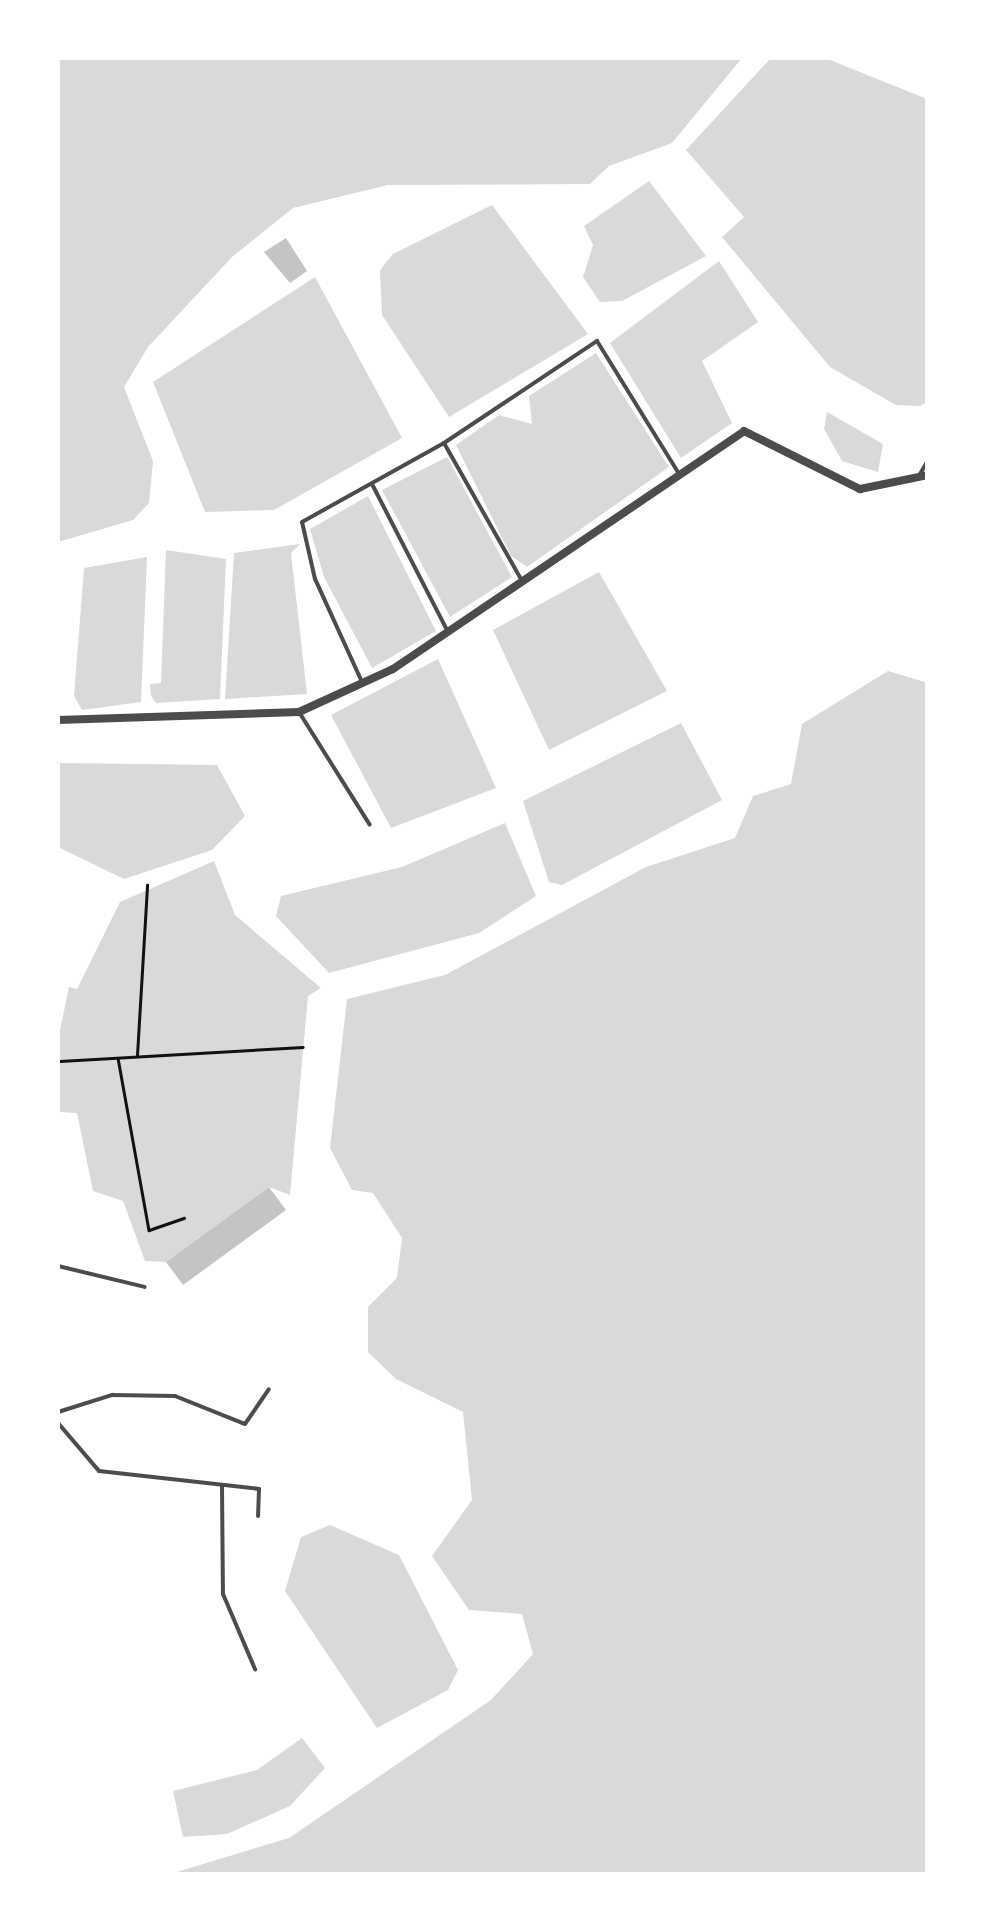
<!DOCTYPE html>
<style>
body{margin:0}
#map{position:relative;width:985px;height:1932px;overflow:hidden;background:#fff;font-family:Helvetica,sans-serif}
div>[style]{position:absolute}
.water>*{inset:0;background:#d9d9d9}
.building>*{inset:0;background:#c4c4c4}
.path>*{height:2.5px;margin:-1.25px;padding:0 1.25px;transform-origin:1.25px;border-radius:1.25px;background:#111}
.service>*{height:4px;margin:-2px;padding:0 2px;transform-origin:2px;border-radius:2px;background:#4c4c4c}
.minor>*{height:8px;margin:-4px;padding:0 4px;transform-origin:4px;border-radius:4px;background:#4c4c4c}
span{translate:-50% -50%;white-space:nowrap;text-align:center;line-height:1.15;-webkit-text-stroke:10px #fff;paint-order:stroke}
.frame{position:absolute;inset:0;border:60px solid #fff;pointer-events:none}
</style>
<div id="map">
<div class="water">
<i style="clip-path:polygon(58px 58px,742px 58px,672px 143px,609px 166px,590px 184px,388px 185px,293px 208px,232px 257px,148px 347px,124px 387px,153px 461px,149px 503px,133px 520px,58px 542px)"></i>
<i style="clip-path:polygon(771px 58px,825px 58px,927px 99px,928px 401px,920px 406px,896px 405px,830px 367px,722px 237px,744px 217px,686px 150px)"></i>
<i style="clip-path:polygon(649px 181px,706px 256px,622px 301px,600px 302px,583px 277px,593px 245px,584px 226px)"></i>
<i style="clip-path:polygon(492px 205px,588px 334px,449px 417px,382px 315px,380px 270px,393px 254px)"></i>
<i style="clip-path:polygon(719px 261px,758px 322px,702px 361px,732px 423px,681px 458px,610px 343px)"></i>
<i style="clip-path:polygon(315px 277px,402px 438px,274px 510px,205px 512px,153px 382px)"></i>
<i style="clip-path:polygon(596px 353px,669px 467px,527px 567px,511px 556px,456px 445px,499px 415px,532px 424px,529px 396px)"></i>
<i style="clip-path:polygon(827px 412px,883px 444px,878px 472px,842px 461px,824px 429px)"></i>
<i style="clip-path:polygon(447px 457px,512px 577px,450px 617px,382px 490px)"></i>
<i style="clip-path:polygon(368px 496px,436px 631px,372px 668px,324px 577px,310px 529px)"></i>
<i style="clip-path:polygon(300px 544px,291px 553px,307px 694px,225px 699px,234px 553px)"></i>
<i style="clip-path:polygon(166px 550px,226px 559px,220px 699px,156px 703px,151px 696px,150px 684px,161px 683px)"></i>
<i style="clip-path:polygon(147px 557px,141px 702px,82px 710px,74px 696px,84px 568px)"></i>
<i style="clip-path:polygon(599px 572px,667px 691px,549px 750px,493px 630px)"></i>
<i style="clip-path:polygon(438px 659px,496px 788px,391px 828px,331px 715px)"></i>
<i style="clip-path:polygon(888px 671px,928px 683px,927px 1874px,170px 1874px,289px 1838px,491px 1700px,533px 1654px,522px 1614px,469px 1610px,432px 1556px,472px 1500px,463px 1412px,396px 1379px,368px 1352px,368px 1307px,397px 1278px,402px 1238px,373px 1193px,352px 1190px,330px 1148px,347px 999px,445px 975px,646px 867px,735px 838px,753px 796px,791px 784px,802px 724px)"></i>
<i style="clip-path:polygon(681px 723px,722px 800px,562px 885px,549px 882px,523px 801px)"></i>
<i style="clip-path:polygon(58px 763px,217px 765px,245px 816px,212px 850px,124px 879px,58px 847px)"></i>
<i style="clip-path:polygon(505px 823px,536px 896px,479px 933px,329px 973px,276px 916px,281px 896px,402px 867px)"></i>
<i style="clip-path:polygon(214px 861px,235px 915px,321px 988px,308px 996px,290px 1195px,269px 1187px,166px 1262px,145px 1261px,123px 1201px,93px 1191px,77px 1113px,59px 1112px,58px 1040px,69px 987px,77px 989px,120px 902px)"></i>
<i style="clip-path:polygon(330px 1525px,399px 1555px,458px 1670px,448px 1690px,377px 1728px,285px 1591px,301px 1537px)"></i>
<i style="clip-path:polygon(302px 1738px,325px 1768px,290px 1806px,227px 1834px,183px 1837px,173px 1791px,257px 1770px)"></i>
</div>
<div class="building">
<i style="clip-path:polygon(286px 238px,307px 271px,290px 283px,264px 252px)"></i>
<i style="clip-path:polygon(269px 1187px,286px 1210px,183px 1285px,166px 1262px)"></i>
</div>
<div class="path">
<i style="left:137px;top:1055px;width:170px;rotate:-86.6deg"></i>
<i style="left:118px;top:1058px;width:175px;rotate:79.8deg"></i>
<i style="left:149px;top:1230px;width:37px;rotate:-19deg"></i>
<i style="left:60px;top:1061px;width:243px;rotate:-3.3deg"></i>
</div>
<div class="service">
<i style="left:444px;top:443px;width:159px;rotate:60.5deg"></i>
<i style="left:920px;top:474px;width:16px;rotate:-60deg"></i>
<i style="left:373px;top:486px;width:164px;rotate:62.8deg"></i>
<i style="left:362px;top:682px;width:113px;rotate:-114.5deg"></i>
<i style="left:315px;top:579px;width:58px;rotate:-102.8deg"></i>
<i style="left:302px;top:522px;width:162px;rotate:-29.1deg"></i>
<i style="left:444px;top:443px;width:184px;rotate:-33.7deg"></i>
<i style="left:597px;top:341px;width:156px;rotate:58.3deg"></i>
<i style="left:299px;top:712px;width:133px;rotate:57.9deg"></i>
<i style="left:58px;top:1266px;width:89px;rotate:13.6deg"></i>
<i style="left:58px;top:1412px;width:57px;rotate:-17.5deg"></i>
<i style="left:112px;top:1395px;width:63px;rotate:0.9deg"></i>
<i style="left:175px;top:1396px;width:75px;rotate:21.8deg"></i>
<i style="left:245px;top:1424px;width:42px;rotate:-55.6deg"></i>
<i style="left:58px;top:1423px;width:63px;rotate:49.5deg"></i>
<i style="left:99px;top:1471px;width:161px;rotate:6.4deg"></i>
<i style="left:259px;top:1489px;width:27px;rotate:92deg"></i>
<i style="left:222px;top:1486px;width:108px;rotate:89.5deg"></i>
<i style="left:223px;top:1594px;width:82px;rotate:66.9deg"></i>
</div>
<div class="minor">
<i style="left:58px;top:720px;width:241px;rotate:-1.9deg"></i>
<i style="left:299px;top:712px;width:103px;rotate:-24.6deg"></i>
<i style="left:393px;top:669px;width:424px;rotate:-34.1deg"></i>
<i style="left:744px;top:431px;width:130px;rotate:26.6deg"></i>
<i style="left:860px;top:489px;width:69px;rotate:-11.6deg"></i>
</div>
<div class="frame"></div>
</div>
